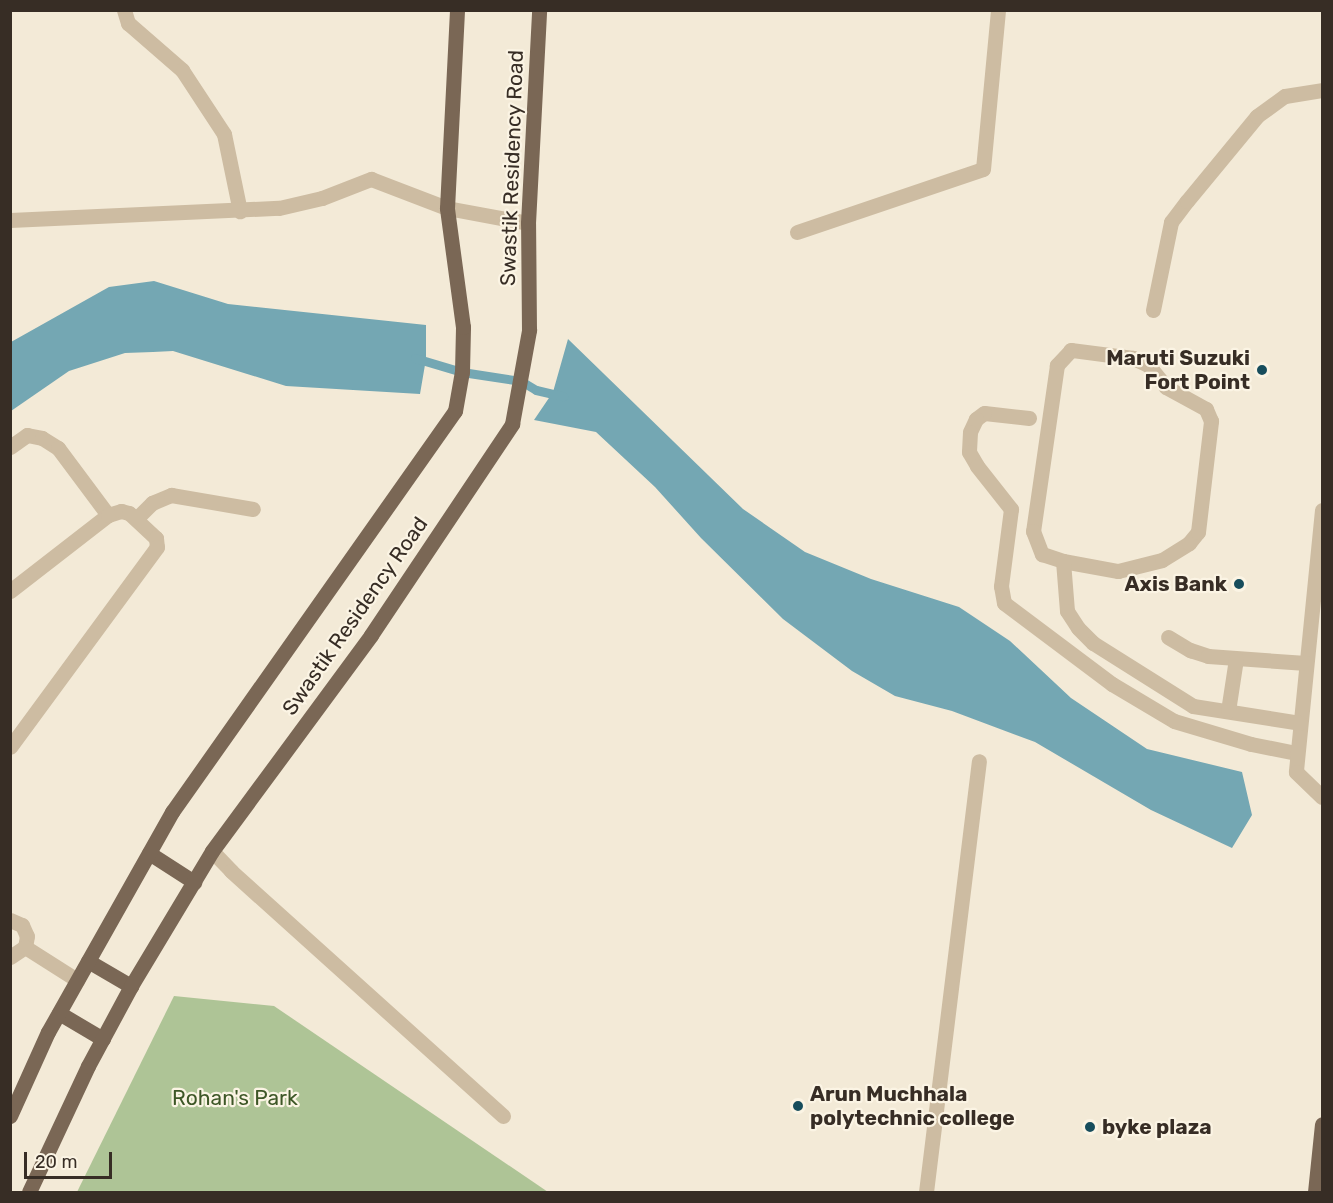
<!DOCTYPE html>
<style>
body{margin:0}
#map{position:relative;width:1333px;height:1203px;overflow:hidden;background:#f3ead7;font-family:Rubik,sans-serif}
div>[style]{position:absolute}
.green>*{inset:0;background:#aec496}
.water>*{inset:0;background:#74a7b3}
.stream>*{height:9px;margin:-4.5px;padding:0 4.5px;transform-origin:4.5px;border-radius:4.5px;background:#74a7b3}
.minor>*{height:15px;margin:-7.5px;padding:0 7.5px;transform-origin:7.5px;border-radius:7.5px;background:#cdbca2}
.major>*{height:15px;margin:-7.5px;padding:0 7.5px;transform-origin:7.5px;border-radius:7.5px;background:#7a6755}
.dots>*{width:16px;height:16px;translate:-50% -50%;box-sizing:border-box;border:3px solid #fbf4e4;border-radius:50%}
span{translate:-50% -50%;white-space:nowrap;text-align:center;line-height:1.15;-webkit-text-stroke:4.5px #fbf4e4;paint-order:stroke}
.street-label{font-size:21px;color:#372d25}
.poi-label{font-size:21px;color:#372d25;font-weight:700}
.right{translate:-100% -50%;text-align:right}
.left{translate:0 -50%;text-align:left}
.park-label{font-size:21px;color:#3e5727}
.frame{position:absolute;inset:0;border:12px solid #372d25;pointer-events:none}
.scale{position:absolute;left:24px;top:1152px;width:88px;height:27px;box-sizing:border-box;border:3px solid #372d25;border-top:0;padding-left:8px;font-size:18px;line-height:21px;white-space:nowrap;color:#372d25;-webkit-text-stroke:4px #fbf4e4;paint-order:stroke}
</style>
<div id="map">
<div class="green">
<i style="clip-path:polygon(174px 996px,274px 1006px,548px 1192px,77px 1192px)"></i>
</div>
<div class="water">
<i style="clip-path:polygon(154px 281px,228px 304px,426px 325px,426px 359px,420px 394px,286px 386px,173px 351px,153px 352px,125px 353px,69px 371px,11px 411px,11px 342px,109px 287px)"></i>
<i style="clip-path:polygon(568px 339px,743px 509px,805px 552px,871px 579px,959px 607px,1010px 641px,1071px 698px,1147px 749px,1242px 772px,1252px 815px,1232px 848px,1151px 810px,1035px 742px,952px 711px,895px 696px,852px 671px,783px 619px,701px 538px,655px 487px,596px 432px,534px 420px,553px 392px)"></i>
</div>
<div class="stream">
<i style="left:415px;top:358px;width:49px;rotate:16.6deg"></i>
<i style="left:462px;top:372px;width:60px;rotate:8.7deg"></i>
<i style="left:521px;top:381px;width:17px;rotate:31deg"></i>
<i style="left:536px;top:390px;width:28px;rotate:13deg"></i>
</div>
<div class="minor">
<i style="left:124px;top:10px;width:14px;rotate:73deg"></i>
<i style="left:128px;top:23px;width:72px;rotate:41deg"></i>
<i style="left:182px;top:70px;width:77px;rotate:56.7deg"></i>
<i style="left:224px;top:134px;width:79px;rotate:78.3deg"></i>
<i style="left:10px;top:220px;width:269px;rotate:-2.6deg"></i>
<i style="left:279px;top:208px;width:44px;rotate:-13.1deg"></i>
<i style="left:322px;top:198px;width:53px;rotate:-21.2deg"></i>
<i style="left:371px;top:179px;width:81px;rotate:20.9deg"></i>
<i style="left:447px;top:208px;width:82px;rotate:10.5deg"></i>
<i style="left:797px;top:232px;width:196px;rotate:-18.7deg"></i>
<i style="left:983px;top:169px;width:160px;rotate:-84.6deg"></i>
<i style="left:1153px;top:310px;width:90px;rotate:-78.4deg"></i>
<i style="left:1171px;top:222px;width:26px;rotate:-53deg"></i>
<i style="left:1187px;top:201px;width:110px;rotate:-50.5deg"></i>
<i style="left:1257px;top:116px;width:34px;rotate:-36deg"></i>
<i style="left:1285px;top:96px;width:37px;rotate:-9deg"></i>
<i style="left:1029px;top:418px;width:45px;rotate:-173.7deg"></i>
<i style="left:984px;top:413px;width:10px;rotate:143deg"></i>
<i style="left:976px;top:419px;width:14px;rotate:115deg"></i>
<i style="left:970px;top:432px;width:20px;rotate:93deg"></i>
<i style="left:969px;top:452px;width:16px;rotate:60deg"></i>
<i style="left:977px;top:466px;width:55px;rotate:51.7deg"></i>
<i style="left:1011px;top:509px;width:78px;rotate:97.4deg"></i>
<i style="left:1001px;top:586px;width:17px;rotate:80deg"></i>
<i style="left:1004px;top:603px;width:135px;rotate:36.9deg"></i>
<i style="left:1112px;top:684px;width:72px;rotate:30.8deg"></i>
<i style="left:1174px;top:721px;width:80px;rotate:16.6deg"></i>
<i style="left:1251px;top:744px;width:46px;rotate:11.3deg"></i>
<i style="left:10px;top:447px;width:21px;rotate:-35deg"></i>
<i style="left:27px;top:435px;width:15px;rotate:11deg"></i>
<i style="left:42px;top:438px;width:19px;rotate:32deg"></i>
<i style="left:58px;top:448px;width:84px;rotate:53.3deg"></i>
<i style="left:1322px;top:510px;width:263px;rotate:95.7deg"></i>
<i style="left:1296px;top:772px;width:36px;rotate:44deg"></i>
<i style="left:136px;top:519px;width:23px;rotate:-45deg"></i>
<i style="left:152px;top:503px;width:21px;rotate:-23deg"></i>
<i style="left:171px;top:495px;width:83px;rotate:9.7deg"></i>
<i style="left:1063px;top:561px;width:56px;rotate:10.3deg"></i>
<i style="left:1118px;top:571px;width:45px;rotate:-14deg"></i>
<i style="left:1162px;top:560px;width:32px;rotate:-32deg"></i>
<i style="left:1189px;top:543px;width:14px;rotate:-51deg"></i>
<i style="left:1198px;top:532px;width:112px;rotate:-83.3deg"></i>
<i style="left:1211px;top:421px;width:13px;rotate:-113deg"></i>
<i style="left:1206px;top:409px;width:46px;rotate:-151.2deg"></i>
<i style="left:1166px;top:387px;width:28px;rotate:-129deg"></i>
<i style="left:1148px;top:365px;width:17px;rotate:-155deg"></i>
<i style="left:1133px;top:358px;width:63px;rotate:-172.6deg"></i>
<i style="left:1071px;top:350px;width:21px;rotate:133deg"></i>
<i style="left:1057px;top:365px;width:168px;rotate:98.2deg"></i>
<i style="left:1033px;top:531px;width:25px;rotate:69deg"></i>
<i style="left:1042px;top:554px;width:22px;rotate:18deg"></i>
<i style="left:1063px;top:561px;width:50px;rotate:85.4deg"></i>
<i style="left:1067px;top:611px;width:20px;rotate:57deg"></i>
<i style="left:1078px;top:628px;width:21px;rotate:45deg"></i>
<i style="left:1093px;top:643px;width:118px;rotate:32.2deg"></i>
<i style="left:1193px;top:706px;width:108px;rotate:9deg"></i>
<i style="left:10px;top:591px;width:124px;rotate:-37.8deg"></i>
<i style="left:108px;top:515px;width:14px;rotate:-17deg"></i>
<i style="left:121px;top:511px;width:8px;rotate:14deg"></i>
<i style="left:129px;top:513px;width:37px;rotate:43deg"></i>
<i style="left:156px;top:538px;width:9px;rotate:84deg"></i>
<i style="left:157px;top:547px;width:248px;rotate:126.3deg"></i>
<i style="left:1168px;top:637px;width:26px;rotate:31deg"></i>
<i style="left:1190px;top:650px;width:19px;rotate:18deg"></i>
<i style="left:1208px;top:656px;width:98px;rotate:4.1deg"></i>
<i style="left:1228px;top:711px;width:53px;rotate:-81.3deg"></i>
<i style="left:212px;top:851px;width:28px;rotate:46deg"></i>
<i style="left:231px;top:871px;width:366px;rotate:42deg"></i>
<i style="left:10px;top:920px;width:13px;rotate:23deg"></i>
<i style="left:22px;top:925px;width:12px;rotate:66deg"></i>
<i style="left:27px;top:936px;width:11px;rotate:100deg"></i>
<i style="left:25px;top:947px;width:18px;rotate:146deg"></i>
<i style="left:25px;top:947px;width:62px;rotate:32.4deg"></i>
<i style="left:926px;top:1192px;width:434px;rotate:-83deg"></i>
</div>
<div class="major">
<i style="left:149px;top:853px;width:54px;rotate:32.8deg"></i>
<i style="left:88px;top:961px;width:50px;rotate:30.2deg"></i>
<i style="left:59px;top:1013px;width:51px;rotate:30.6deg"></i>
<i style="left:10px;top:1116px;width:92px;rotate:-65.7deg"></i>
<i style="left:48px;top:1032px;width:253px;rotate:-60.6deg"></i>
<i style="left:172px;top:812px;width:491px;rotate:-54.8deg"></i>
<i style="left:455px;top:411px;width:40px;rotate:-80deg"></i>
<i style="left:462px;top:372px;width:45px;rotate:-88.7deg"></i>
<i style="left:463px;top:327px;width:120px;rotate:-97.7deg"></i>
<i style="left:447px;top:208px;width:198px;rotate:-87.1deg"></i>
<i style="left:29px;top:1192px;width:139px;rotate:-64.9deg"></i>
<i style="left:88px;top:1066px;width:91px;rotate:-61.7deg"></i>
<i style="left:131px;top:986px;width:157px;rotate:-59deg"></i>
<i style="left:212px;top:851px;width:268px;rotate:-53.6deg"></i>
<i style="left:371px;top:635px;width:254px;rotate:-56.2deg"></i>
<i style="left:512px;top:424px;width:96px;rotate:-79.7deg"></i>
<i style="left:529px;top:330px;width:107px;rotate:-90.5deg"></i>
<i style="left:528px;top:223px;width:213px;rotate:-87deg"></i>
<i style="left:1315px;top:1192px;width:68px;rotate:-84.1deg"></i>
</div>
<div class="dots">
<i style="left:1262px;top:370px;background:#174d5c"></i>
<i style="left:1239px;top:584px;background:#174d5c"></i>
<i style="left:798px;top:1106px;background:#174d5c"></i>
<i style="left:1090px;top:1127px;background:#174d5c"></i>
</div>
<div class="street-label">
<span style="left:512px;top:168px;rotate:-88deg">Swastik Residency Road</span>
<span style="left:355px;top:616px;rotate:-55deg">Swastik Residency Road</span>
</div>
<div class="poi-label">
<span class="right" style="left:1250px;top:370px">Maruti Suzuki<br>Fort Point</span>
<span class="right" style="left:1227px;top:584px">Axis Bank</span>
<span class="left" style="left:810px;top:1106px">Arun Muchhala<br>polytechnic college</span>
<span class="left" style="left:1102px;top:1127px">byke plaza</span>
</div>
<div class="park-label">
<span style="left:235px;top:1098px">Rohan's Park</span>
</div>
<div class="frame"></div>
<div class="scale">20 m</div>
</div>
